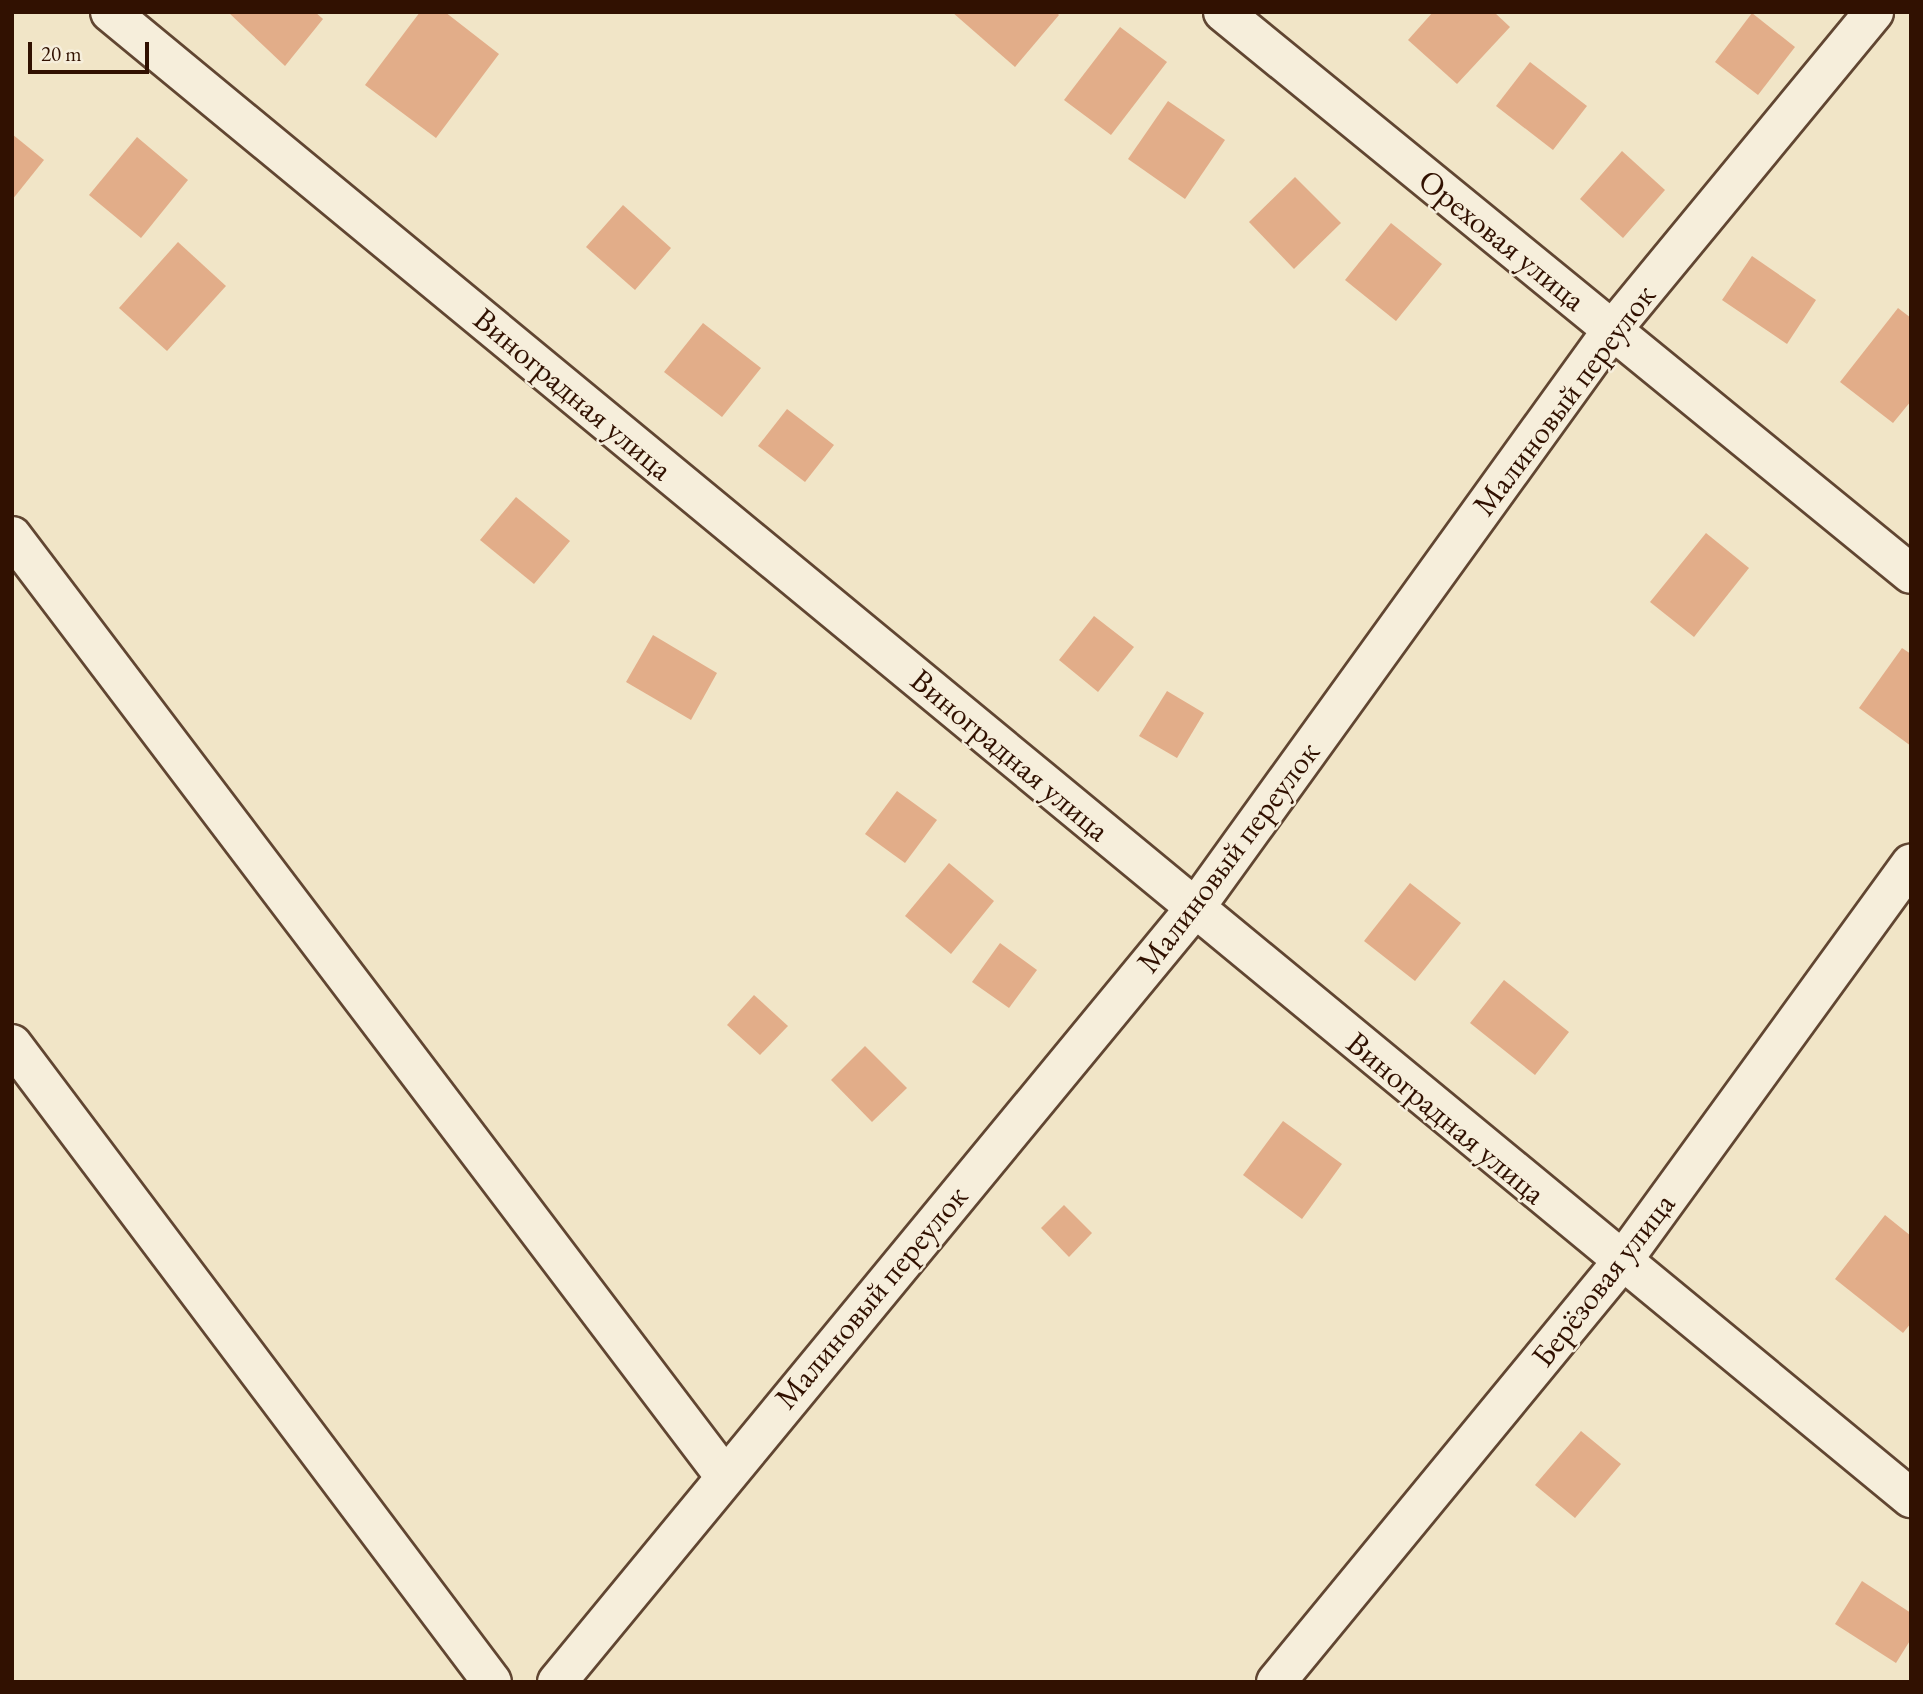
<!DOCTYPE html>
<meta charset="utf-8">
<style>
body{margin:0}
#map{position:relative;width:1923px;height:1694px;overflow:hidden;background:#f1e5c7;font-family:"EB Garamond",serif}
div>[style]{position:absolute}
.building>*{inset:0;background:#e2ad89}
.roads{filter:drop-shadow(2px 0 #614632) drop-shadow(-2px 0 #614632) drop-shadow(0 2px #614632) drop-shadow(0 -2px #614632)}
.minor>*{height:38px;margin:-19px;padding:0 19px;transform-origin:19px;border-radius:19px;background:#f6eedb}
span{translate:-50% -50%;white-space:nowrap;text-align:center;line-height:1.15;-webkit-text-stroke:5px #f6eedb;paint-order:stroke}
.street-label{font-size:32px;color:#311101}
.frame{position:absolute;inset:0;border:14px solid #311101;pointer-events:none}
.scale{position:absolute;left:28px;top:42px;width:121px;height:32px;box-sizing:border-box;border:4px solid #311101;border-top:0;padding-left:9px;font-size:21px;line-height:24px;white-space:nowrap;color:#311101;-webkit-text-stroke:5px #f6eedb;paint-order:stroke}
</style>
<div id="map">
<div class="building">
<i style="clip-path:polygon(228px 12px,315px 12px,323px 19px,285px 66px)"></i>
<i style="clip-path:polygon(420px 12px,445px 12px,499px 54px,436px 138px,365px 85px)"></i>
<i style="clip-path:polygon(952px 12px,1056px 12px,1059px 15px,1015px 67px)"></i>
<i style="clip-path:polygon(1433px 12px,1494px 12px,1510px 27px,1457px 84px,1408px 40px)"></i>
<i style="clip-path:polygon(1752px 13px,1795px 47px,1758px 95px,1715px 62px)"></i>
<i style="clip-path:polygon(1120px 27px,1167px 62px,1111px 135px,1064px 100px)"></i>
<i style="clip-path:polygon(1530px 62px,1587px 106px,1553px 150px,1496px 106px)"></i>
<i style="clip-path:polygon(1168px 101px,1225px 140px,1185px 199px,1128px 159px)"></i>
<i style="clip-path:polygon(12px 134px,44px 160px,12px 200px)"></i>
<i style="clip-path:polygon(137px 137px,188px 180px,141px 238px,89px 195px)"></i>
<i style="clip-path:polygon(1622px 151px,1665px 190px,1623px 238px,1580px 199px)"></i>
<i style="clip-path:polygon(1295px 177px,1341px 223px,1294px 269px,1249px 222px)"></i>
<i style="clip-path:polygon(623px 205px,671px 248px,635px 290px,586px 247px)"></i>
<i style="clip-path:polygon(1391px 223px,1442px 264px,1396px 321px,1345px 280px)"></i>
<i style="clip-path:polygon(178px 242px,226px 286px,167px 351px,119px 308px)"></i>
<i style="clip-path:polygon(1752px 256px,1816px 300px,1787px 344px,1722px 300px)"></i>
<i style="clip-path:polygon(1898px 308px,1911px 318px,1911px 401px,1893px 423px,1840px 382px)"></i>
<i style="clip-path:polygon(703px 323px,761px 368px,722px 417px,664px 372px)"></i>
<i style="clip-path:polygon(787px 409px,834px 445px,805px 482px,758px 446px)"></i>
<i style="clip-path:polygon(516px 497px,570px 541px,534px 584px,480px 540px)"></i>
<i style="clip-path:polygon(1706px 533px,1749px 568px,1694px 637px,1650px 602px)"></i>
<i style="clip-path:polygon(1094px 616px,1134px 647px,1098px 692px,1059px 660px)"></i>
<i style="clip-path:polygon(653px 635px,717px 673px,691px 720px,626px 682px)"></i>
<i style="clip-path:polygon(1902px 648px,1911px 654px,1911px 746px,1859px 708px)"></i>
<i style="clip-path:polygon(1167px 691px,1204px 713px,1177px 758px,1139px 736px)"></i>
<i style="clip-path:polygon(897px 791px,937px 820px,905px 863px,865px 834px)"></i>
<i style="clip-path:polygon(949px 863px,994px 901px,951px 954px,905px 916px)"></i>
<i style="clip-path:polygon(1410px 883px,1461px 923px,1415px 981px,1364px 941px)"></i>
<i style="clip-path:polygon(1000px 943px,1037px 970px,1009px 1008px,972px 982px)"></i>
<i style="clip-path:polygon(1504px 980px,1569px 1032px,1535px 1075px,1470px 1023px)"></i>
<i style="clip-path:polygon(754px 995px,788px 1026px,760px 1055px,727px 1025px)"></i>
<i style="clip-path:polygon(865px 1046px,907px 1088px,872px 1122px,831px 1080px)"></i>
<i style="clip-path:polygon(1283px 1121px,1342px 1164px,1302px 1219px,1243px 1175px)"></i>
<i style="clip-path:polygon(1064px 1205px,1092px 1233px,1069px 1257px,1041px 1228px)"></i>
<i style="clip-path:polygon(1885px 1215px,1911px 1236px,1911px 1323px,1903px 1333px,1835px 1279px)"></i>
<i style="clip-path:polygon(1581px 1431px,1621px 1464px,1575px 1518px,1535px 1485px)"></i>
<i style="clip-path:polygon(1862px 1581px,1911px 1613px,1911px 1639px,1896px 1663px,1835px 1624px)"></i>
</div>
<div class="roads">
<div class="minor">
<i style="left:110px;top:12px;width:2335px;rotate:39.53deg"></i>
<i style="left:1223px;top:12px;width:888px;rotate:39.24deg"></i>
<i style="left:12px;top:536px;width:1177px;rotate:52.84deg"></i>
<i style="left:12px;top:1044px;width:798px;rotate:53.04deg"></i>
<i style="left:557px;top:1682px;width:1003px;rotate:-50.5deg"></i>
<i style="left:1195px;top:908px;width:713px;rotate:-54.19deg"></i>
<i style="left:1612px;top:330px;width:412px;rotate:-50.5deg"></i>
<i style="left:1276px;top:1682px;width:541px;rotate:-50.55deg"></i>
<i style="left:1620px;top:1264px;width:495px;rotate:-54deg"></i>
</div>
</div>
<div class="street-label">
<span style="left:1502px;top:240px;rotate:39deg">Ореховая улица</span>
<span style="left:573px;top:394px;rotate:40deg">Виноградная улица</span>
<span style="left:1564px;top:400px;rotate:-53deg">Малиновый переулок</span>
<span style="left:1010px;top:755px;rotate:40deg">Виноградная улица</span>
<span style="left:1228px;top:857px;rotate:-53deg">Малиновый переулок</span>
<span style="left:1446px;top:1118px;rotate:40deg">Виноградная улица</span>
<span style="left:1603px;top:1280px;rotate:-52deg">Берёзовая улица</span>
<span style="left:871px;top:1297px;rotate:-50deg">Малиновый переулок</span>
</div>
<div class="frame"></div>
<div class="scale">20 m</div>
</div>
